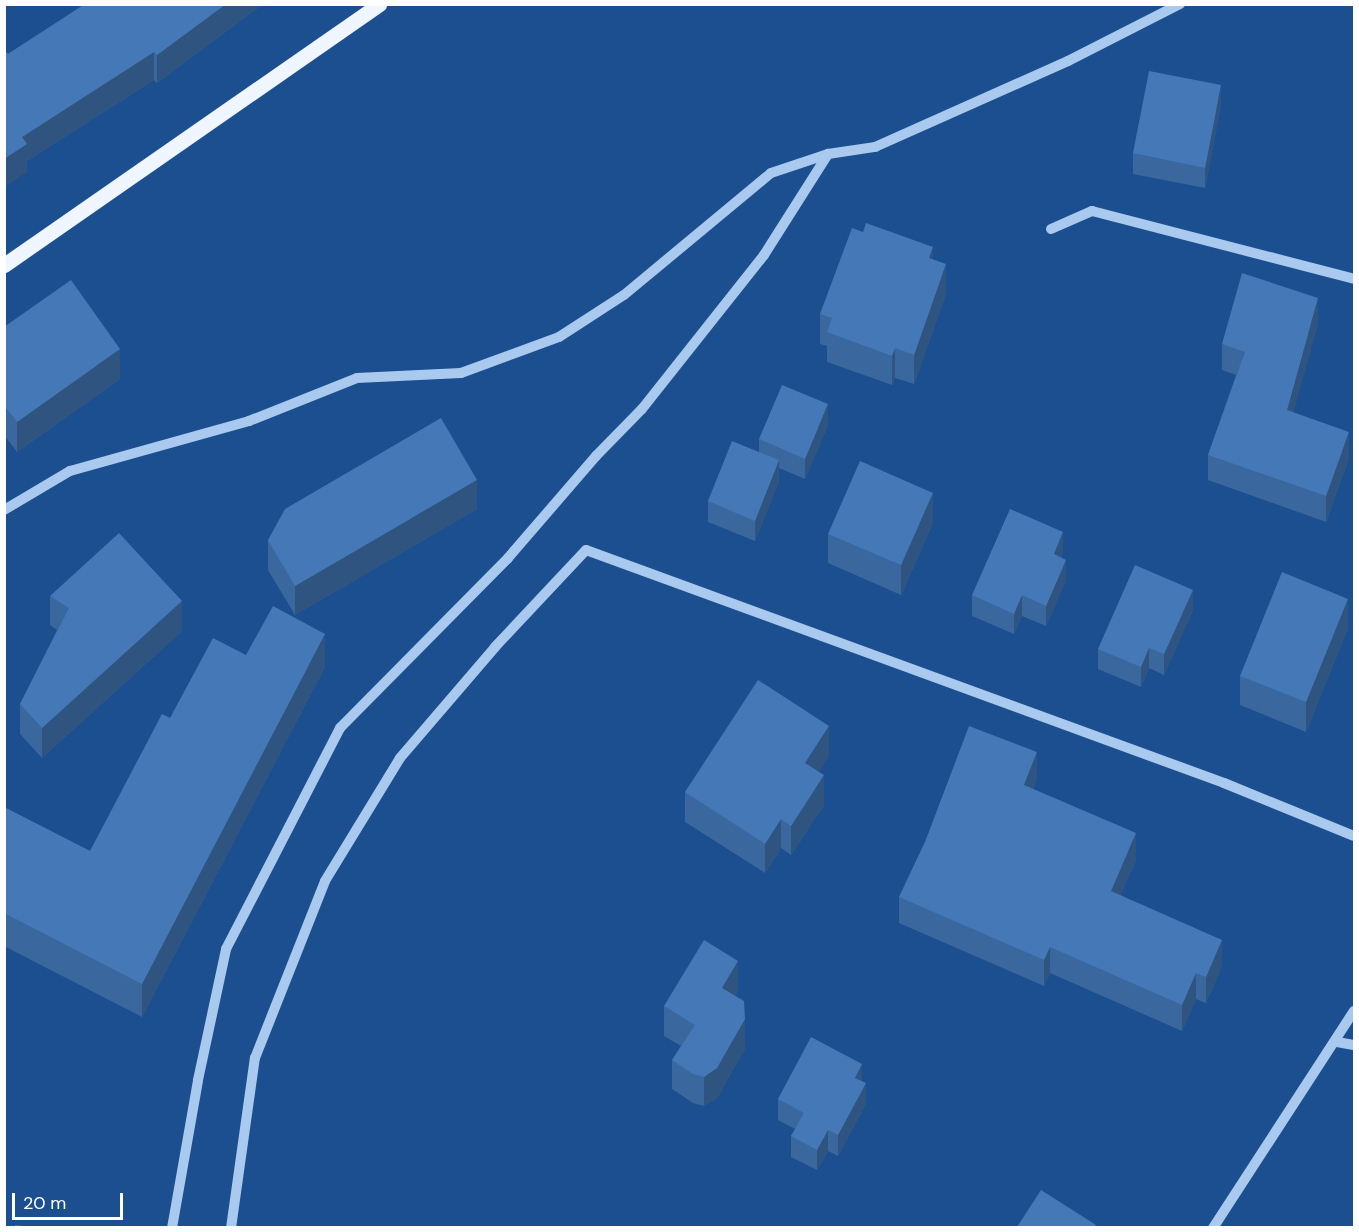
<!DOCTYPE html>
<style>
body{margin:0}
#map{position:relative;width:1359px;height:1232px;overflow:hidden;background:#1b4f8f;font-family:"DM Sans",sans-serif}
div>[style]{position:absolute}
.minor>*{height:10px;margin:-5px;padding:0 5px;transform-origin:5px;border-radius:5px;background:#a9c9ee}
.major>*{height:15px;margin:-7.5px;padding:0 7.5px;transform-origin:7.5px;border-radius:7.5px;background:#f0f6ff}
.wall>*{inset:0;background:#3a679d}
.shaded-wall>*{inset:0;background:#305480}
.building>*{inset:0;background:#4478b7}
span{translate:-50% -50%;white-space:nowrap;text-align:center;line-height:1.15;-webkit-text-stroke:6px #1b4f8f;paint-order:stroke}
.frame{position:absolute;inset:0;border:6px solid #fff;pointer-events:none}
.scale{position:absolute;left:12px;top:1193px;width:111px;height:27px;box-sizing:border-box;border:3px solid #fff;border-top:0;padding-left:8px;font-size:18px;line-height:21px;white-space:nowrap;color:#fff;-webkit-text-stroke:4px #1b4f8f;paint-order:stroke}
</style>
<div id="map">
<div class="minor">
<i style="left:1051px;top:229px;width:45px;rotate:-23.7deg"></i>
<i style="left:1092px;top:211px;width:271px;rotate:14.5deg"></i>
<i style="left:4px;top:510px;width:77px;rotate:-30.6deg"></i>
<i style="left:70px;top:471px;width:186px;rotate:-15.6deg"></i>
<i style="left:249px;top:421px;width:116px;rotate:-21.7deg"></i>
<i style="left:357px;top:378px;width:104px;rotate:-2.8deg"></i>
<i style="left:461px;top:373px;width:104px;rotate:-20.2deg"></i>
<i style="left:559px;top:337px;width:77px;rotate:-32.9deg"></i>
<i style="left:624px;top:295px;width:191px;rotate:-39.7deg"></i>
<i style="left:771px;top:173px;width:60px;rotate:-18.4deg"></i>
<i style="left:828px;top:154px;width:48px;rotate:-8.5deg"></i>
<i style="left:875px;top:147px;width:211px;rotate:-24deg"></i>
<i style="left:1068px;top:61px;width:126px;rotate:-27deg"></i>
<i style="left:1337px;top:1042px;width:17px;rotate:10deg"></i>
<i style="left:172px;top:1228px;width:150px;rotate:-80deg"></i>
<i style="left:198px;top:1080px;width:134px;rotate:-77.9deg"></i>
<i style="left:226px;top:949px;width:249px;rotate:-62.7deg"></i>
<i style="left:340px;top:728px;width:239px;rotate:-45.3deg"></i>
<i style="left:508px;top:558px;width:135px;rotate:-49.2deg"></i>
<i style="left:596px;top:456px;width:66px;rotate:-45.6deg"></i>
<i style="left:642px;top:409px;width:196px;rotate:-51.6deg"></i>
<i style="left:764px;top:255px;width:120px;rotate:-57.6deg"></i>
<i style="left:231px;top:1228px;width:172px;rotate:-82deg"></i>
<i style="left:255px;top:1058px;width:190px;rotate:-68.4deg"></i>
<i style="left:325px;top:881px;width:144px;rotate:-58.6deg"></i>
<i style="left:400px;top:758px;width:146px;rotate:-49.4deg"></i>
<i style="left:495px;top:647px;width:133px;rotate:-46.8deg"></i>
<i style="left:586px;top:550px;width:679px;rotate:20.06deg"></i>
<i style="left:1224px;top:783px;width:140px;rotate:22.2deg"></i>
<i style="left:1213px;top:1228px;width:259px;rotate:-57deg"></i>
</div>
<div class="major">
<i style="left:4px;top:265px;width:457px;rotate:-34.8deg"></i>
</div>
<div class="wall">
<i style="clip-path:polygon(85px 4px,263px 4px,157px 83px,154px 80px,27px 161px,27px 172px,8px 54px)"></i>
<i style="clip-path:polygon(1221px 105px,1205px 188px,1133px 174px,1133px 153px)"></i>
<i style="clip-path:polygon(933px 259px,946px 294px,914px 384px,895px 378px,892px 385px,827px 362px,827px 346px,820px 344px,820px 314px)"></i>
<i style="clip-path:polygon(1318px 324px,1293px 412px,1349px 458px,1326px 522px,1208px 480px,1208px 455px,1236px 375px,1222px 370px,1222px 344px)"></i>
<i style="clip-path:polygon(4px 327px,120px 379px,17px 452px,4px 435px)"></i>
<i style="clip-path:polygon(828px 425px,805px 479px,779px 468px,779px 481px,755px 541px,708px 522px,708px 501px,759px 452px,759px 439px)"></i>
<i style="clip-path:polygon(477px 509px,295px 615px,268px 570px,268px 540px)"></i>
<i style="clip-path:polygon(933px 523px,901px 595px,828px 563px,828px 534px)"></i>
<i style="clip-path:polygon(1063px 552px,1061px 558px,1066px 580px,1046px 626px,1022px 616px,1014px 634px,972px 616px,972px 595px)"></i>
<i style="clip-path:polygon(50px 596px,182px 631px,42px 758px,20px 734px,20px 704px,57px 630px,50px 625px)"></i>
<i style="clip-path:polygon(1193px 610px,1164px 675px,1149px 668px,1141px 687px,1098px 669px,1098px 649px)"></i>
<i style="clip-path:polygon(1348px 628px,1306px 732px,1240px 705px,1240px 676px)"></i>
<i style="clip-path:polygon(246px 655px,325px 667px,142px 1017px,4px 946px,4px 807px,90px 851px,170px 718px)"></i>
<i style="clip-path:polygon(829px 756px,818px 772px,824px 805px,791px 855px,781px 848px,765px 873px,685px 822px,685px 792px)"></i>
<i style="clip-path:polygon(1037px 778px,1033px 789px,1136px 860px,1120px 896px,1222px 966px,1206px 1003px,1196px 999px,1182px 1031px,1050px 973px,1044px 986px,899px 923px,899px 897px,925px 842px)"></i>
<i style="clip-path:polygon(738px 991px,735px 996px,745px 1049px,717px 1098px,704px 1106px,693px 1103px,672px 1089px,672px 1060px,681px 1046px,664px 1036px,664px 1006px)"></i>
<i style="clip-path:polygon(862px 1081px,866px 1104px,838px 1156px,828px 1151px,817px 1170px,791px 1157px,791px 1136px,795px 1129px,778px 1120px,778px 1099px)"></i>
</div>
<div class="shaded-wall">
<i style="clip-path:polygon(226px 4px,263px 4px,157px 83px,157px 55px)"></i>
<i style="clip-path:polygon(154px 52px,154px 80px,27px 161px,27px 172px,4px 187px,4px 159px,22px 137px)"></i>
<i style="clip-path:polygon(1221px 85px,1221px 105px,1205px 188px,1205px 168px)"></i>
<i style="clip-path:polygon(933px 247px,933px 277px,929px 258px)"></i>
<i style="clip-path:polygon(946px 264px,946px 294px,914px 384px,914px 355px)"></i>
<i style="clip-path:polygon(1318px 298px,1318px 324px,1287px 436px,1287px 410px)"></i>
<i style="clip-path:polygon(895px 348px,895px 378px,892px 385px,892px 356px)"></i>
<i style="clip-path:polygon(120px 349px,120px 379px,17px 452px,17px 422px)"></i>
<i style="clip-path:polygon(828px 404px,828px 425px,805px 479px,805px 459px)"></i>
<i style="clip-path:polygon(1349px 432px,1349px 458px,1326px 522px,1326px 496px)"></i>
<i style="clip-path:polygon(779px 460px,779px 481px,755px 541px,755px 521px)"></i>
<i style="clip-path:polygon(477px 480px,477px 509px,295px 615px,295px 586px)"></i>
<i style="clip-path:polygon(933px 493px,933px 523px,901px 595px,901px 565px)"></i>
<i style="clip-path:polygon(1063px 532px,1063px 552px,1054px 575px,1054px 554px)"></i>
<i style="clip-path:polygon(1066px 560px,1066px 580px,1046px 626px,1046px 606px)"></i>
<i style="clip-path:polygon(1193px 590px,1193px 610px,1164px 675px,1164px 654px)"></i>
<i style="clip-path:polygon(1022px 595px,1022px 616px,1014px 634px,1014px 614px)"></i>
<i style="clip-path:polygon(1348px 599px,1348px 628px,1306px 732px,1306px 702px)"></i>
<i style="clip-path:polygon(182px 601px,182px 631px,42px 758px,42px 728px)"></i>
<i style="clip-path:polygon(325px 634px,325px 667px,142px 1017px,142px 984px)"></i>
<i style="clip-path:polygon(1149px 648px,1149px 668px,1141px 687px,1141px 667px)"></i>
<i style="clip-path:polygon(829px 726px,829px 756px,805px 792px,805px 763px)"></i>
<i style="clip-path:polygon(1037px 752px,1037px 778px,1024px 811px,1024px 785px)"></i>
<i style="clip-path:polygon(824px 775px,824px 805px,791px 855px,791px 826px)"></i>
<i style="clip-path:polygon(781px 819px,781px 848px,765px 873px,765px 844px)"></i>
<i style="clip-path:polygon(1136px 833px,1136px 860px,1111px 918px,1111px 891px)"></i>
<i style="clip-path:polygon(1222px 940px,1222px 966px,1206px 1003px,1206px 977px)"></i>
<i style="clip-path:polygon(1050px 947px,1050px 973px,1044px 986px,1044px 960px)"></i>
<i style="clip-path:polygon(738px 961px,738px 991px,722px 1018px,722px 988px)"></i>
<i style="clip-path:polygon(1196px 973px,1196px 999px,1182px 1031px,1182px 1005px)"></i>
<i style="clip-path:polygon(745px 1019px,745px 1049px,717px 1098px,704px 1106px,704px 1077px)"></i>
<i style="clip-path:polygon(862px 1064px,862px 1084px,855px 1078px)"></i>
<i style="clip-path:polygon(866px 1083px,866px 1104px,838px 1156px,838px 1135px)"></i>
<i style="clip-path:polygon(828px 1130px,828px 1151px,817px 1170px,817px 1150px)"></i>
</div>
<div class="building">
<i style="clip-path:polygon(85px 4px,226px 4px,157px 55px,154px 52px,22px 137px,27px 144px,4px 159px,4px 49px,8px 54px)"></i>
<i style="clip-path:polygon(1149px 71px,1221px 85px,1205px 168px,1133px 153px)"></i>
<i style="clip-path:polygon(866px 223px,933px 247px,929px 258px,946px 264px,914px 355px,895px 348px,892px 356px,827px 332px,832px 318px,820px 314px,852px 228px,863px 232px)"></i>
<i style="clip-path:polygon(1242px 273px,1318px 298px,1287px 410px,1349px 432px,1326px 496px,1208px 455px,1245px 352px,1222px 344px)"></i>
<i style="clip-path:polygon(71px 280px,120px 349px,17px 422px,4px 405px,4px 327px)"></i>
<i style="clip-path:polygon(782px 385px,828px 404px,805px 459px,759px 439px)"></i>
<i style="clip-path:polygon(441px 418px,477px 480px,295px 586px,268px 540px,285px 509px)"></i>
<i style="clip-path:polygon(732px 441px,779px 460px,755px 521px,708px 501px)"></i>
<i style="clip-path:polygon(860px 461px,933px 493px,901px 565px,828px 534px)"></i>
<i style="clip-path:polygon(1010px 509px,1063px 532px,1054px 554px,1066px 560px,1046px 606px,1022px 595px,1014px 614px,972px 595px)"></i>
<i style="clip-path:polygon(119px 533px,182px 601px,42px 728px,20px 704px,69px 608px,50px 596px)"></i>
<i style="clip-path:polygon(1135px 565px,1193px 590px,1164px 654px,1149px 648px,1141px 667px,1098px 649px)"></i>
<i style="clip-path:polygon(1282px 572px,1348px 599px,1306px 702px,1240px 676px)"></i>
<i style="clip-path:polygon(273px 606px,325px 634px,142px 984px,4px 913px,4px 807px,90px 851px,162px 714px,170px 718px,213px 638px,246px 655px)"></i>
<i style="clip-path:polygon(758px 680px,829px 726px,805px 763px,824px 775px,791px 826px,781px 819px,765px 844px,685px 792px)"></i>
<i style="clip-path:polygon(969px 726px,1037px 752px,1024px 785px,1136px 833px,1111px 891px,1222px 940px,1206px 977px,1196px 973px,1182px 1005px,1050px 947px,1044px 960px,899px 897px,925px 842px)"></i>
<i style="clip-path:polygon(704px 940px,738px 961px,722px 988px,744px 1001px,745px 1019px,717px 1068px,704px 1077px,693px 1074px,672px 1060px,695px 1025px,664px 1006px)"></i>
<i style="clip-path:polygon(811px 1037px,862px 1064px,855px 1078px,866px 1083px,838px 1135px,828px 1130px,817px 1150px,791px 1136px,804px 1113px,778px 1099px)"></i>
<i style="clip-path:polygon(1041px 1190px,1096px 1225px,1095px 1227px,1017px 1227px)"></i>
<i style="clip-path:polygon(15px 1225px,32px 1227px,15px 1227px)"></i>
</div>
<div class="frame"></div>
<div class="scale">20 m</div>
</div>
